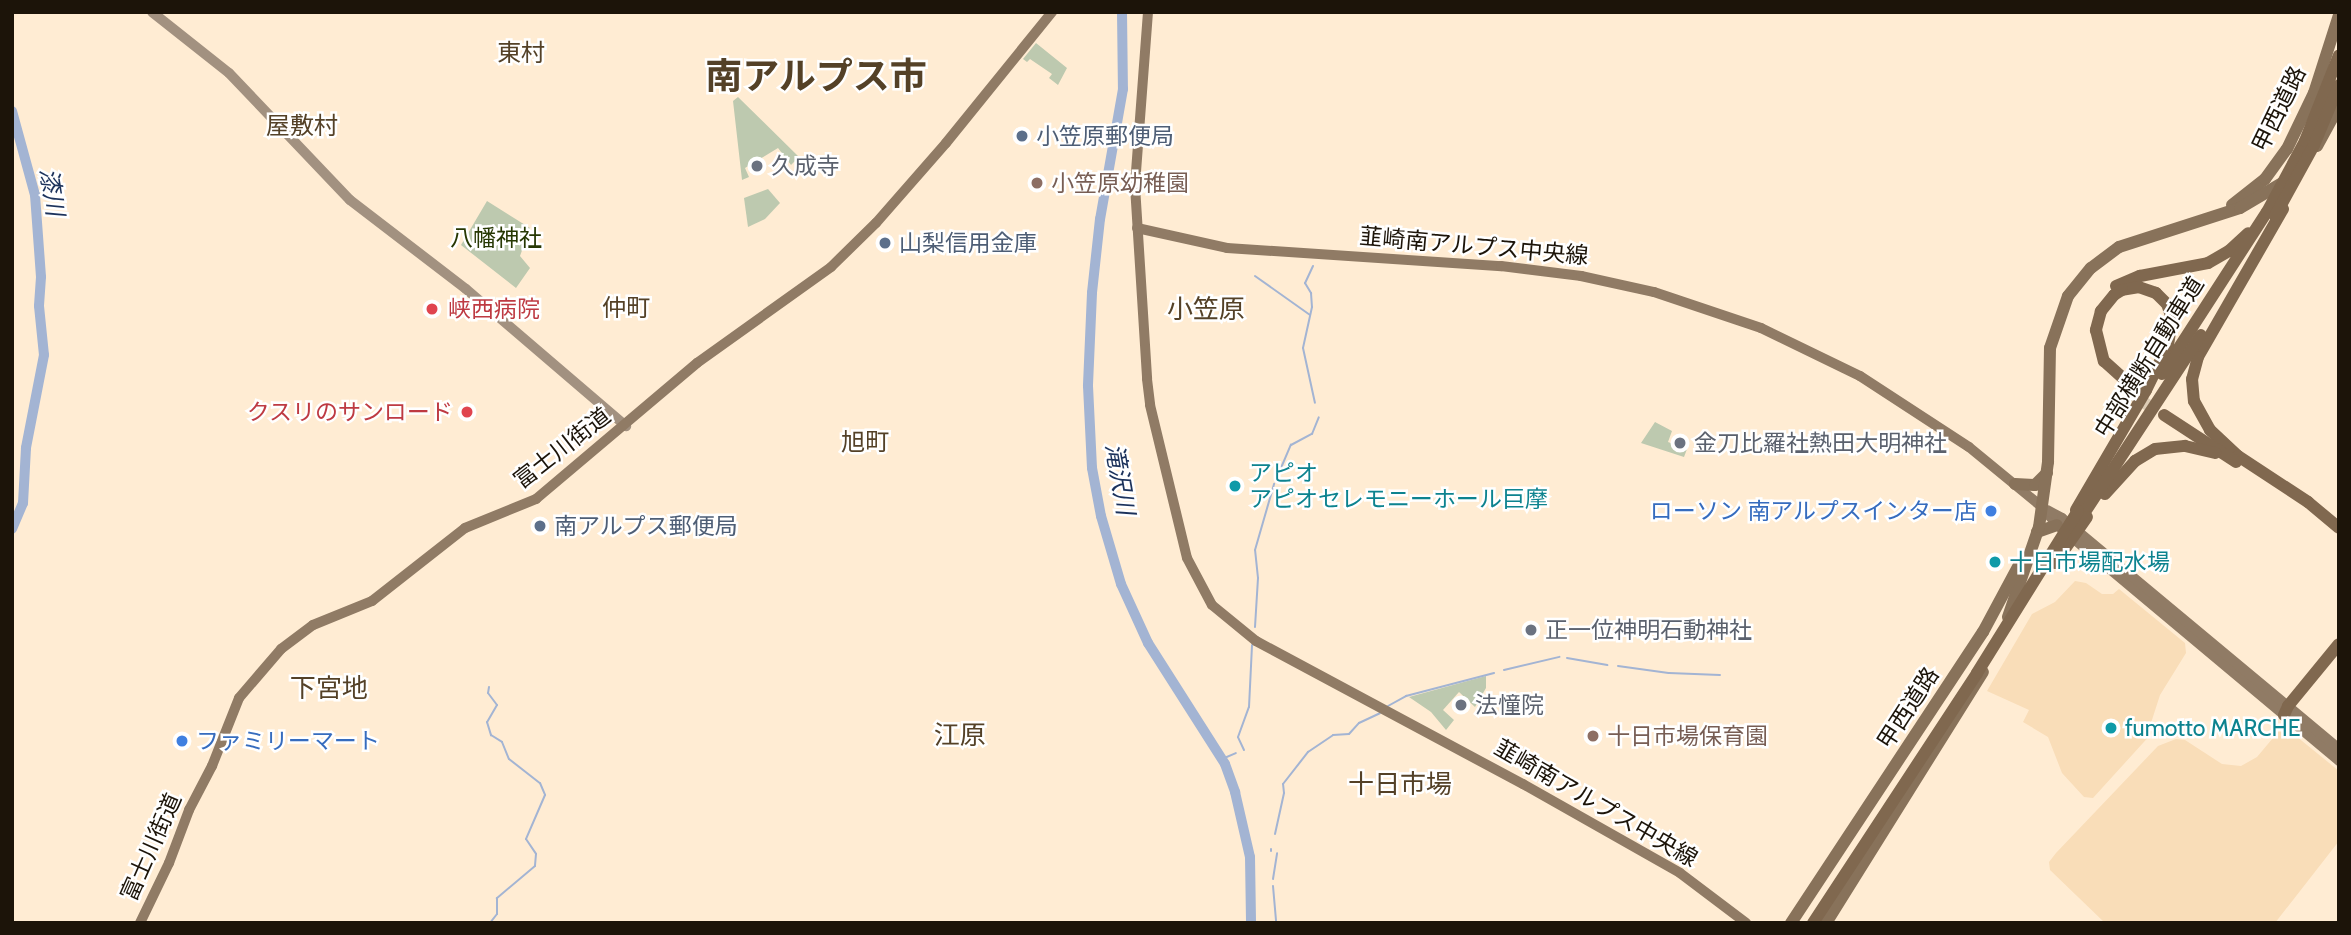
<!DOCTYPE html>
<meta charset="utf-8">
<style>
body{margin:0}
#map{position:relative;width:2351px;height:935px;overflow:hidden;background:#ffecd3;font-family:Cabin,"Noto Sans JP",sans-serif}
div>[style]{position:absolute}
.built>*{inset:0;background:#f9ddb8}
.green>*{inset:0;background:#bdc9af}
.stream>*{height:2px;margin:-1px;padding:0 1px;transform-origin:1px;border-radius:1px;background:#a3b4d3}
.river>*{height:10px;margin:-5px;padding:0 5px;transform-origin:5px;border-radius:5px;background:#a3b4d3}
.motorway-tunnel>*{height:12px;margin-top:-6px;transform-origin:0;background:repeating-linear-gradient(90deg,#ddccb5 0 12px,transparent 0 18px)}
.secondary>*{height:10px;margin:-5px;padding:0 5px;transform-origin:5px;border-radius:5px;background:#a29180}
.primary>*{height:10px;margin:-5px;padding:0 5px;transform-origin:5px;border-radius:5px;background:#907b65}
.trunk>*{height:12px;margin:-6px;padding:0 6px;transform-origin:6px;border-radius:6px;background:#88725a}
.motorway>*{height:12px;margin:-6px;padding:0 6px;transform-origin:6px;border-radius:6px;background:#80684f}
.motorway-bridge>*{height:12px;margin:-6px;padding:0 6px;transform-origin:6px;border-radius:6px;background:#80684f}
.dots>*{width:19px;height:19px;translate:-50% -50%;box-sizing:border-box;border:4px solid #fff;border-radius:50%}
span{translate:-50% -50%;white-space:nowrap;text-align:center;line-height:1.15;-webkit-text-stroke:5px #fff;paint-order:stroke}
.street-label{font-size:23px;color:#1c1409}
.service-label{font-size:23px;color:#4e5e75}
.left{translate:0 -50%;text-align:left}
.worship-label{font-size:23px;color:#5b616d}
.education-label{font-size:23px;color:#785e54}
.park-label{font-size:23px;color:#273803}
.health-label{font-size:23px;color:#be3a42}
.right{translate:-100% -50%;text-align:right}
.culture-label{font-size:23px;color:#0d838f}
.shop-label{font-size:23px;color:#366cbe}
.neighbourhood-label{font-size:24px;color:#544127}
.water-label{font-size:24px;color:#1c325b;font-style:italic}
.quarter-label{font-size:26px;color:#544127}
.town-label{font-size:37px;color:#544127;font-weight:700}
.frame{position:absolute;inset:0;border:14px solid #1c1409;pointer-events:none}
</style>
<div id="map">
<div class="built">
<i style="clip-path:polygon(2075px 581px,2086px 583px,2102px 594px,2113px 594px,2119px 589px,2185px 643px,2186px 653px,2160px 695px,2151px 723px,2153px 732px,2093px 798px,2084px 797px,2062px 773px,2048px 737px,2023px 722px,2029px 710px,1987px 691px,2032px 614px,2055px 602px)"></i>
<i style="clip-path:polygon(2278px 732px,2291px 732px,2339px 771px,2339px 841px,2275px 923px,2105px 923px,2050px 870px,2049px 862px,2056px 853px,2158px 746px,2176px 739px,2185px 740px,2222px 764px,2241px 766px,2257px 757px)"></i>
</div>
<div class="green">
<i style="clip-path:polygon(1036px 43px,1067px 68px,1058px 85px,1049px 78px,1052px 74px,1030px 59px,1027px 62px,1023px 59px)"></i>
<i style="clip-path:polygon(738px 97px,799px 157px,791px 165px,778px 148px,745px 168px,749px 177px,742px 180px,733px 101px)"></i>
<i style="clip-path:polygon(768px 189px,780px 203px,765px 219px,748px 227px,744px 198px)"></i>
<i style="clip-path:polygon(487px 201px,530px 228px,520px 256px,530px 268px,516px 288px,461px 245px)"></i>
<i style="clip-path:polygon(1655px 422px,1672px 431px,1668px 442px,1687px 449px,1684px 457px,1641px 443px)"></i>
<i style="clip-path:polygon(1486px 676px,1486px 688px,1475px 707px,1459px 692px,1443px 710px,1454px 720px,1446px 730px,1431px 712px,1409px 697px)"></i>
</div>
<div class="stream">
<i style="left:1313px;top:266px;width:19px;rotate:115deg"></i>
<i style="left:1305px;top:283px;width:12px;rotate:59deg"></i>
<i style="left:1311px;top:293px;width:14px;rotate:86deg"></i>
<i style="left:1312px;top:307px;width:42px;rotate:102.4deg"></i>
<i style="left:1303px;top:348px;width:56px;rotate:77.7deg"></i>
<i style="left:1255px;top:276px;width:67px;rotate:35.3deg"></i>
<i style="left:1278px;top:475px;width:33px;rotate:-67deg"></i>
<i style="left:1291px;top:445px;width:24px;rotate:-28deg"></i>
<i style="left:1312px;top:434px;width:18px;rotate:-68deg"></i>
<i style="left:1255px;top:627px;width:49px;rotate:-86.5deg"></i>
<i style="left:1258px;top:578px;width:28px;rotate:-96deg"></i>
<i style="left:1255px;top:550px;width:69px;rotate:-73.9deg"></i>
<i style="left:1567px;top:658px;width:41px;rotate:9.9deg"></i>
<i style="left:1618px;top:666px;width:51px;rotate:7.8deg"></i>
<i style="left:1669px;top:673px;width:51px;rotate:2.2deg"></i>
<i style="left:1504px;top:670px;width:57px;rotate:-13.3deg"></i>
<i style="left:489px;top:687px;width:6px;rotate:99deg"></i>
<i style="left:488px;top:693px;width:15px;rotate:53deg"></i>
<i style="left:497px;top:705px;width:20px;rotate:120deg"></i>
<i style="left:487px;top:722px;width:14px;rotate:73deg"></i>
<i style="left:491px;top:735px;width:13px;rotate:32deg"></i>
<i style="left:502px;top:742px;width:18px;rotate:68deg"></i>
<i style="left:509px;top:759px;width:39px;rotate:38deg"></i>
<i style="left:540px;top:783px;width:13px;rotate:67deg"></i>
<i style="left:545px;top:795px;width:48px;rotate:113.4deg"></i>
<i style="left:526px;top:839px;width:18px;rotate:56deg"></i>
<i style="left:536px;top:854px;width:12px;rotate:95deg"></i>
<i style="left:535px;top:866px;width:50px;rotate:139.9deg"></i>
<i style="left:497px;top:898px;width:16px;rotate:90deg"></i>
<i style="left:497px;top:914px;width:11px;rotate:128deg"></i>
<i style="left:1388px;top:706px;width:21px;rotate:-29deg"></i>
<i style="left:1406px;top:696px;width:91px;rotate:-14.6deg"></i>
<i style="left:1244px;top:750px;width:14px;rotate:-115deg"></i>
<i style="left:1238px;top:737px;width:32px;rotate:-70deg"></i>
<i style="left:1249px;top:707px;width:62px;rotate:-87.2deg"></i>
<i style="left:1222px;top:759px;width:15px;rotate:-23deg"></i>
<i style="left:1275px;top:834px;width:42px;rotate:-77.6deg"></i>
<i style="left:1284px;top:793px;width:9px;rotate:-96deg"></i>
<i style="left:1283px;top:784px;width:41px;rotate:-52deg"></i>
<i style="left:1308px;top:752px;width:30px;rotate:-34deg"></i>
<i style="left:1333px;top:735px;width:16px;rotate:-4deg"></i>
<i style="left:1349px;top:734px;width:15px;rotate:-48deg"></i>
<i style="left:1359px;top:723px;width:23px;rotate:-25deg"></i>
<i style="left:1271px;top:851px;width:2px;rotate:-90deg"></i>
<i style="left:1273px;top:879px;width:26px;rotate:-81deg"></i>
<i style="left:1273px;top:886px;width:37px;rotate:85deg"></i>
</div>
<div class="river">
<i style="left:1122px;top:12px;width:77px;rotate:89.3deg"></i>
<i style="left:1123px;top:89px;width:132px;rotate:100deg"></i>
<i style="left:1100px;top:219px;width:74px;rotate:96.2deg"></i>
<i style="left:1092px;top:293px;width:93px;rotate:92.5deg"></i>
<i style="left:1088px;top:386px;width:82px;rotate:87.2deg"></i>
<i style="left:1092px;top:468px;width:49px;rotate:79.4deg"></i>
<i style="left:1101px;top:516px;width:71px;rotate:73.6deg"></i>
<i style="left:1121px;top:584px;width:65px;rotate:65.4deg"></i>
<i style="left:1148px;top:643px;width:143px;rotate:57.5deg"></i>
<i style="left:1225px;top:764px;width:30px;rotate:70deg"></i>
<i style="left:1235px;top:792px;width:67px;rotate:77deg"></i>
<i style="left:1250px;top:857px;width:66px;rotate:89.1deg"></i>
<i style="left:12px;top:111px;width:87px;rotate:74.7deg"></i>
<i style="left:35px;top:195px;width:82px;rotate:85.8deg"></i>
<i style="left:41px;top:277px;width:29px;rotate:94deg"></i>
<i style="left:39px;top:306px;width:49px;rotate:84.2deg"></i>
<i style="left:44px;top:355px;width:95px;rotate:101deg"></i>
<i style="left:26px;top:448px;width:55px;rotate:93.1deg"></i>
<i style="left:23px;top:503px;width:28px;rotate:113deg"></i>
</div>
<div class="motorway-tunnel">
<i style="left:2130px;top:393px;width:36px;rotate:34deg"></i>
</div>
<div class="secondary">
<i style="left:152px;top:12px;width:98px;rotate:38.4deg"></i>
<i style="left:229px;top:73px;width:175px;rotate:46.4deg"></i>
<i style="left:350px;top:200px;width:146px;rotate:37.5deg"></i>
<i style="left:466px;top:289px;width:211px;rotate:40.6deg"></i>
</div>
<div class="primary">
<i style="left:1148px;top:12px;width:174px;rotate:94.3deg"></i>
<i style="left:1135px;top:186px;width:193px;rotate:86.4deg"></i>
<i style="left:1147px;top:379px;width:26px;rotate:83deg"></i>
<i style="left:1150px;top:405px;width:157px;rotate:76.4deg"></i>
<i style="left:1187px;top:558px;width:53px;rotate:62deg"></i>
<i style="left:1212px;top:605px;width:57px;rotate:39.3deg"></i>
<i style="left:1256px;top:641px;width:303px;rotate:28.2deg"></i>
<i style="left:1523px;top:784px;width:180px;rotate:29.5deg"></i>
<i style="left:1680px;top:873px;width:83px;rotate:37.1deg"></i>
<i style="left:1137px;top:228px;width:92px;rotate:12.5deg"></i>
<i style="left:1227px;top:248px;width:275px;rotate:3.8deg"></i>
<i style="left:1501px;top:266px;width:81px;rotate:7.1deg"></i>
<i style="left:1581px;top:276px;width:75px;rotate:12.4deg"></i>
<i style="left:1654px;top:292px;width:113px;rotate:18.6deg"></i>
<i style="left:1761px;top:328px;width:110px;rotate:25.9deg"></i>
<i style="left:1860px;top:376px;width:130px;rotate:33.1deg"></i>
<i style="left:1969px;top:447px;width:94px;rotate:39.4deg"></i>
<i style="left:2042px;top:507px;width:23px;rotate:50deg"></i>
<i style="left:2057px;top:525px;width:368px;rotate:39.9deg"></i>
<i style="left:2047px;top:510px;width:17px;rotate:28deg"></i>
<i style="left:2062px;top:518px;width:361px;rotate:39.8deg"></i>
<i style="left:140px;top:923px;width:67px;rotate:-64.2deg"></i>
<i style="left:169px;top:863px;width:57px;rotate:-69.3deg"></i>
<i style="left:189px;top:810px;width:50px;rotate:-62.4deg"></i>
<i style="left:212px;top:766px;width:73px;rotate:-68.3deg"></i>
<i style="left:239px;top:698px;width:65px;rotate:-49.4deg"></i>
<i style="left:281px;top:649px;width:40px;rotate:-37deg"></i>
<i style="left:313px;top:625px;width:64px;rotate:-22.1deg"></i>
<i style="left:372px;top:601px;width:118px;rotate:-38.1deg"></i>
<i style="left:465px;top:528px;width:77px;rotate:-22.2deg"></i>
<i style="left:536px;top:499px;width:211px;rotate:-40.2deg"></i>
<i style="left:697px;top:363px;width:165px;rotate:-35.6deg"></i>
<i style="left:831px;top:267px;width:63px;rotate:-44.4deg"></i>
<i style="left:876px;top:223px;width:106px;rotate:-48.8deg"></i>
<i style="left:946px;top:143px;width:169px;rotate:-51deg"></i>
</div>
<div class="trunk">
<i style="left:2317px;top:146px;width:46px;rotate:-61.2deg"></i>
<i style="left:2232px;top:205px;width:42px;rotate:-38.2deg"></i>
<i style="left:2265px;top:179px;width:37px;rotate:-54deg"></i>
<i style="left:2287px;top:149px;width:62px;rotate:-64.3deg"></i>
<i style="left:2314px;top:93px;width:82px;rotate:-72.2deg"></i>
<i style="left:2015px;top:484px;width:20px;rotate:3deg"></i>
<i style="left:2035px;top:485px;width:17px;rotate:-45deg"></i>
<i style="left:2037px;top:532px;width:21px;rotate:-19deg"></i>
<i style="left:2008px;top:617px;width:95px;rotate:-71deg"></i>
<i style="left:2039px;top:527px;width:66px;rotate:-82.1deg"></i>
<i style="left:2048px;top:462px;width:114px;rotate:-89deg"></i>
<i style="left:2050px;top:348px;width:55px;rotate:-70.9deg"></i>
<i style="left:2068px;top:296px;width:36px;rotate:-51deg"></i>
<i style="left:2091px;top:268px;width:35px;rotate:-37deg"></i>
<i style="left:2119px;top:247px;width:127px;rotate:-17.9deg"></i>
<i style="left:2240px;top:208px;width:51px;rotate:-30.6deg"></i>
<i style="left:1791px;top:923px;width:349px;rotate:-56.6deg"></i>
<i style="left:1983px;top:632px;width:78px;rotate:-61.8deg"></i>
<i style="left:1826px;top:923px;width:296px;rotate:-58deg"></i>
</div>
<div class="motorway">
<i style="left:2283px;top:209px;width:171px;rotate:119.9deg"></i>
<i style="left:2198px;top:357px;width:23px;rotate:105deg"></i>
<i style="left:2192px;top:379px;width:22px;rotate:85deg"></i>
<i style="left:2194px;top:401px;width:33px;rotate:61deg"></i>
<i style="left:2210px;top:430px;width:38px;rotate:43deg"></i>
<i style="left:2238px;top:456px;width:84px;rotate:33.3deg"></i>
<i style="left:2308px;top:502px;width:40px;rotate:40deg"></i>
<i style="left:2116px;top:286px;width:26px;rotate:-23deg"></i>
<i style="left:2140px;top:276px;width:69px;rotate:-10.8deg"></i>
<i style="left:2208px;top:263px;width:24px;rotate:-30deg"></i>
<i style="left:2229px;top:251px;width:26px;rotate:-43deg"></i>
<i style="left:2162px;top:374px;width:193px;rotate:-57.1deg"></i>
<i style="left:2164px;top:415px;width:86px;rotate:33.1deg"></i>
<i style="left:2105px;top:494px;width:45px;rotate:-47.7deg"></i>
<i style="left:2135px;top:461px;width:23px;rotate:-31deg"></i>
<i style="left:2155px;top:449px;width:30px;rotate:-6deg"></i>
<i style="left:2185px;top:446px;width:31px;rotate:13deg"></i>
<i style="left:2076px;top:510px;width:139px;rotate:-59.7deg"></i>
<i style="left:2146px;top:390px;width:50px;rotate:-63.9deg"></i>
<i style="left:2168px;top:345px;width:26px;rotate:-81deg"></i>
<i style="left:2172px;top:319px;width:16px;rotate:-108deg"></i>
<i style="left:2167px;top:304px;width:16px;rotate:-135deg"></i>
<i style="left:2156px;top:293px;width:18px;rotate:-161deg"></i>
<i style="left:2139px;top:287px;width:17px;rotate:170deg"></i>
<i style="left:2122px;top:290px;width:9px;rotate:148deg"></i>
<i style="left:2114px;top:295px;width:21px;rotate:129deg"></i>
<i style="left:2101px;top:311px;width:20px;rotate:105deg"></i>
<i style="left:2096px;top:330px;width:32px;rotate:76deg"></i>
<i style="left:2104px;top:361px;width:40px;rotate:42deg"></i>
<i style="left:2083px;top:515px;width:215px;rotate:-56.8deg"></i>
<i style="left:2284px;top:715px;width:10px;rotate:-66deg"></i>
<i style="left:2288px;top:706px;width:80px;rotate:-50.6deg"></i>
<i style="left:1813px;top:923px;width:299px;rotate:-56.7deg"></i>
</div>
<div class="motorway-bridge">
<i style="left:2267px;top:212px;width:81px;rotate:-61.8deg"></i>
<i style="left:2305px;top:141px;width:92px;rotate:-68.4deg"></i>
<i style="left:2275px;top:216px;width:81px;rotate:-61.2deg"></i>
<i style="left:2314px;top:145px;width:65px;rotate:-67.4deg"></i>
<i style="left:2055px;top:563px;width:56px;rotate:-55.2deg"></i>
<i style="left:1977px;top:673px;width:191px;rotate:-58.1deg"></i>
</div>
<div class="dots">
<i style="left:1022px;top:136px;background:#5c6f8a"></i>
<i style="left:757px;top:166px;background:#6b7280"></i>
<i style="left:1037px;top:183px;background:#8d6e63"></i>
<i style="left:885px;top:243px;background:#5c6f8a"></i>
<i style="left:432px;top:309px;background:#e0444e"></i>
<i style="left:467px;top:412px;background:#e0444e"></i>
<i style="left:1680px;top:443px;background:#6b7280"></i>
<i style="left:1235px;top:486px;background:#0f9aa8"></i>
<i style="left:1991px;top:511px;background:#3f7fe0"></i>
<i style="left:540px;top:526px;background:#5c6f8a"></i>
<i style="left:1995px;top:562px;background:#0f9aa8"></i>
<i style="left:1531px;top:630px;background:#6b7280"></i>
<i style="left:1461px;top:705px;background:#6b7280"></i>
<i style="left:2111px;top:728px;background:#0f9aa8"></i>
<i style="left:1593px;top:736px;background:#8d6e63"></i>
<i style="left:182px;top:741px;background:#3f7fe0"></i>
</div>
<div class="street-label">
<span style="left:2279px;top:109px;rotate:-64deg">甲西道路</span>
<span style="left:1474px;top:246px;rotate:5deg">韮崎南アルプス中央線</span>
<span style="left:2149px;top:357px;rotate:-58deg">中部横断自動車道</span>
<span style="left:562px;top:448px;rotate:-38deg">富士川街道</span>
<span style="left:1908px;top:708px;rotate:-57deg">甲西道路</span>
<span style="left:1596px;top:803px;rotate:30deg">韮崎南アルプス中央線</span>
<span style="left:151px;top:847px;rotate:-66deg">富士川街道</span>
</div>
<div class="service-label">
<span class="left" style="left:1036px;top:136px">小笠原郵便局</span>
<span class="left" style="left:899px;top:243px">山梨信用金庫</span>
<span class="left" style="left:554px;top:526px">南アルプス郵便局</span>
</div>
<div class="worship-label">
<span class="left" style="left:771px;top:166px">久成寺</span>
<span class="left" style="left:1694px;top:443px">金刀比羅社熱田大明神社</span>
<span class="left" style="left:1545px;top:630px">正一位神明石動神社</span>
<span class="left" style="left:1475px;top:705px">法憧院</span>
</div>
<div class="education-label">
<span class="left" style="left:1051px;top:183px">小笠原幼稚園</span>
<span class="left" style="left:1607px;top:736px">十日市場保育園</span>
</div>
<div class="park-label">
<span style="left:496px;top:238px">八幡神社</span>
</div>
<div class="health-label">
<span class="left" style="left:448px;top:309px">峡西病院</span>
<span class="right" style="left:453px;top:412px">クスリのサンロード</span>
</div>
<div class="culture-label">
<span class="left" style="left:1249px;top:486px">アピオ<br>アピオセレモニーホール巨摩</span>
<span class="left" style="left:2009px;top:562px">十日市場配水場</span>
<span class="left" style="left:2125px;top:728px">fumotto MARCHE</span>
</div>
<div class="shop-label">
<span class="right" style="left:1977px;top:511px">ローソン 南アルプスインター店</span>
<span class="left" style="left:196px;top:741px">ファミリーマート</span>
</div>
<div class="neighbourhood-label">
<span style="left:521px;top:53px">東村</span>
<span style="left:302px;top:126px">屋敷村</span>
<span style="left:626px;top:308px">仲町</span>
<span style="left:865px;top:442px">旭町</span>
</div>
<div class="water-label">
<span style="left:52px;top:192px;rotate:81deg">漆川</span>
<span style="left:1120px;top:479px;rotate:80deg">滝沢川</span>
</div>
<div class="quarter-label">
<span style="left:1206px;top:310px">小笠原</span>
<span style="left:329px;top:689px">下宮地</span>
<span style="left:960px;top:736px">江原</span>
<span style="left:1400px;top:785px">十日市場</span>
</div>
<div class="town-label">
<span style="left:816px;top:76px">南アルプス市</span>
</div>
<div class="frame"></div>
</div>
